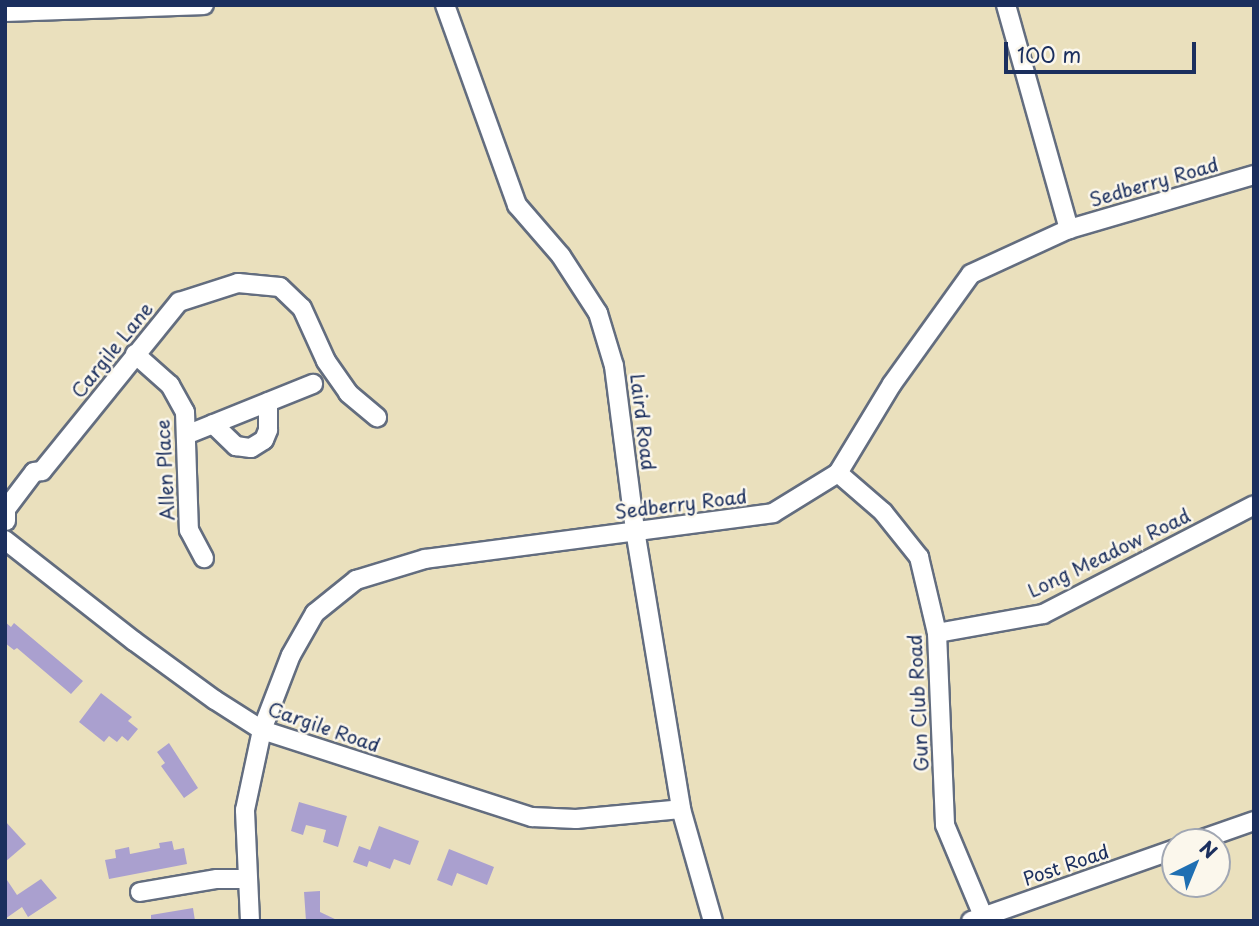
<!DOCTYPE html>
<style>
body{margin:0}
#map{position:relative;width:1259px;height:926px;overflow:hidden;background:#eae0bd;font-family:"Playpen Sans",sans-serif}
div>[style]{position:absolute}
.building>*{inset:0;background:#aaa0cf}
.roads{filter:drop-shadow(2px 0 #636d7f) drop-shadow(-2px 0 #636d7f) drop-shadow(0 2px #636d7f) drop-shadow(0 -2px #636d7f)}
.minor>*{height:18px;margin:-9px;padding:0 9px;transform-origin:9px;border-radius:9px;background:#fff}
span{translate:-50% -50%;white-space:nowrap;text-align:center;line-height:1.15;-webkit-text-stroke:5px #fbf7ec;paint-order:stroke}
.street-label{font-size:19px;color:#1b2f5e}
.frame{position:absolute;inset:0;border:7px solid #1b2f5e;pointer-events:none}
.north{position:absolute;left:1161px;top:828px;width:70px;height:70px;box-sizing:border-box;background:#fbf7ec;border:2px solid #a1a7b3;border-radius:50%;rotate:43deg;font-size:19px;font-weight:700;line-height:28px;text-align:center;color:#1b2f5e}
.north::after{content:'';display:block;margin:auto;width:24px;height:32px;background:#1f6fb2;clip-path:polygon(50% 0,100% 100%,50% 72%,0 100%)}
.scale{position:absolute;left:1004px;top:42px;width:192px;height:32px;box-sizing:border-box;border:4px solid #1b2f5e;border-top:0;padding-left:9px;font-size:21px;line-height:24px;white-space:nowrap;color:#1b2f5e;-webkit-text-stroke:5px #fbf7ec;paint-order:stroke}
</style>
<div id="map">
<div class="building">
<i style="clip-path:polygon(5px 622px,11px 627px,14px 623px,83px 681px,71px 694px,17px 648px,14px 650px,5px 643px)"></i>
<i style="clip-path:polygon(101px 693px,132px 717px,128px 721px,138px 729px,128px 741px,122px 736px,117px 742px,109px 736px,104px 742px,79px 722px)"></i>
<i style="clip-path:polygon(169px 743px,198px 788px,184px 798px,161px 766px,165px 763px,157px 752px)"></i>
<i style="clip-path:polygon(299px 802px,347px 816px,338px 847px,323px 842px,326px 830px,306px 825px,303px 835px,291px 831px)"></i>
<i style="clip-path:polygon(5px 821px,26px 844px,5px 862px)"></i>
<i style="clip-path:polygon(379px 826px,419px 841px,410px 865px,394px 859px,390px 869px,369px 861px,367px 867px,353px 862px,359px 846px,370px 850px)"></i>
<i style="clip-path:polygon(172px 841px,174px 850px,184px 848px,187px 864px,109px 879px,105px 860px,116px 858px,115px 850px,129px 847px,130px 854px,160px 848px,159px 843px)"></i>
<i style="clip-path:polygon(449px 849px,494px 867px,487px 885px,457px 873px,452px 886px,437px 880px)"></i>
<i style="clip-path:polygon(5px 877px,17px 895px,41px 879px,57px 898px,28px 917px,22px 907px,5px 919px)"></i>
<i style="clip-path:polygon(320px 891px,320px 912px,339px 921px,306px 921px,304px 892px)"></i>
<i style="clip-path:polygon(193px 908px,195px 921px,151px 921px,151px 915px)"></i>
</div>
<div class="roads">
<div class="minor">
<i style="left:445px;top:5px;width:213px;rotate:70.2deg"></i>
<i style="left:517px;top:205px;width:67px;rotate:49.2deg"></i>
<i style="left:561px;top:256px;width:68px;rotate:57deg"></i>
<i style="left:598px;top:313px;width:55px;rotate:73.2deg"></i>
<i style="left:614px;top:366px;width:165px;rotate:82.7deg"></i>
<i style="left:635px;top:530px;width:283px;rotate:80.6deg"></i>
<i style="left:681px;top:809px;width:116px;rotate:74.1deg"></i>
<i style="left:1006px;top:5px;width:233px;rotate:74.3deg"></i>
<i style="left:5px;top:12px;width:199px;rotate:-2deg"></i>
<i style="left:135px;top:354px;width:47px;rotate:41.5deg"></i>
<i style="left:170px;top:385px;width:31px;rotate:61deg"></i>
<i style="left:185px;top:412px;width:118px;rotate:88.1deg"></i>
<i style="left:189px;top:530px;width:32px;rotate:62deg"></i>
<i style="left:213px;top:424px;width:32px;rotate:44deg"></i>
<i style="left:236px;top:446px;width:15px;rotate:8deg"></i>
<i style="left:251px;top:448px;width:15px;rotate:-32deg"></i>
<i style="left:264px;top:440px;width:11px;rotate:-68deg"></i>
<i style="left:268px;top:430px;width:28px;rotate:-90deg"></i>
<i style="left:186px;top:435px;width:137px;rotate:-21.9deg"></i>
<i style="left:838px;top:473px;width:60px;rotate:40.9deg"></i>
<i style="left:883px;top:512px;width:58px;rotate:51.3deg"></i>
<i style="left:919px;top:557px;width:78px;rotate:76.7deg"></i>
<i style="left:937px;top:633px;width:192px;rotate:87.6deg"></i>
<i style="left:945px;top:825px;width:99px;rotate:67.3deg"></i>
<i style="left:6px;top:521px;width:12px;rotate:-90deg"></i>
<i style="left:6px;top:509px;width:46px;rotate:-52.9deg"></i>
<i style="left:34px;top:472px;width:8px;rotate:-7deg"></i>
<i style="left:42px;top:471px;width:218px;rotate:-51deg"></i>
<i style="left:179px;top:302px;width:62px;rotate:-17.9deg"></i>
<i style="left:238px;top:283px;width:42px;rotate:5.4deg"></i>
<i style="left:280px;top:287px;width:30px;rotate:44deg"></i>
<i style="left:302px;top:308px;width:58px;rotate:65.6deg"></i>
<i style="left:326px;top:361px;width:39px;rotate:55deg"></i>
<i style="left:348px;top:393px;width:38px;rotate:40deg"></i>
<i style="left:5px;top:540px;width:164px;rotate:38.1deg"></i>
<i style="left:134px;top:641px;width:100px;rotate:36.1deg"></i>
<i style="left:215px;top:700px;width:56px;rotate:32.6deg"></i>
<i style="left:262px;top:730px;width:284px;rotate:17.9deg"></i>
<i style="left:532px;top:817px;width:44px;rotate:2.6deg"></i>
<i style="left:576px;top:819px;width:105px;rotate:-5.4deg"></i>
<i style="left:937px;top:633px;width:108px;rotate:-10.2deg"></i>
<i style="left:1043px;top:614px;width:237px;rotate:-27.3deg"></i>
<i style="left:1194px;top:842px;width:64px;rotate:-19.3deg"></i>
<i style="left:140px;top:892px;width:78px;rotate:-9.6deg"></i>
<i style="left:217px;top:879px;width:30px"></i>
<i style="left:250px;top:921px;width:111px;rotate:-92.6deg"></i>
<i style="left:245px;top:810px;width:82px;rotate:-78deg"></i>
<i style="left:262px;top:730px;width:80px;rotate:-68.9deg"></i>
<i style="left:291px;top:655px;width:48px;rotate:-60.3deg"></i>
<i style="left:315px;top:613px;width:53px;rotate:-38.8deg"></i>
<i style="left:356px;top:580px;width:72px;rotate:-16.9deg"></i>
<i style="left:425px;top:559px;width:351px;rotate:-7.5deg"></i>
<i style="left:773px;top:513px;width:76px;rotate:-31.6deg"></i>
<i style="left:838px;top:473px;width:104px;rotate:-58.8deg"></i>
<i style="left:892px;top:384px;width:135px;rotate:-54.3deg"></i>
<i style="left:971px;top:274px;width:108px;rotate:-24.7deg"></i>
<i style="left:1069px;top:229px;width:193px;rotate:-16.3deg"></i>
<i style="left:971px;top:921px;width:216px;rotate:-19.4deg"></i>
</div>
</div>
<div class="street-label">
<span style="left:1154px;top:182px;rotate:-16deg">Sedberry Road</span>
<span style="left:112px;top:350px;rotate:-51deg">Cargile Lane</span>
<span style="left:643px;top:422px;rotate:83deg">Laird Road</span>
<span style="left:165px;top:470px;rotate:-93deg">Allen Place</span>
<span style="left:681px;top:504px;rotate:-7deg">Sedberry Road</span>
<span style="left:1109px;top:553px;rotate:-26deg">Long Meadow Road</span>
<span style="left:918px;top:703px;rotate:-93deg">Gun Club Road</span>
<span style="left:324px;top:727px;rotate:19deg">Cargile Road</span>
<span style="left:1066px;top:865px;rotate:-19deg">Post Road</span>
</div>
<div class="frame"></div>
<div class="north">N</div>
<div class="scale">100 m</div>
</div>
